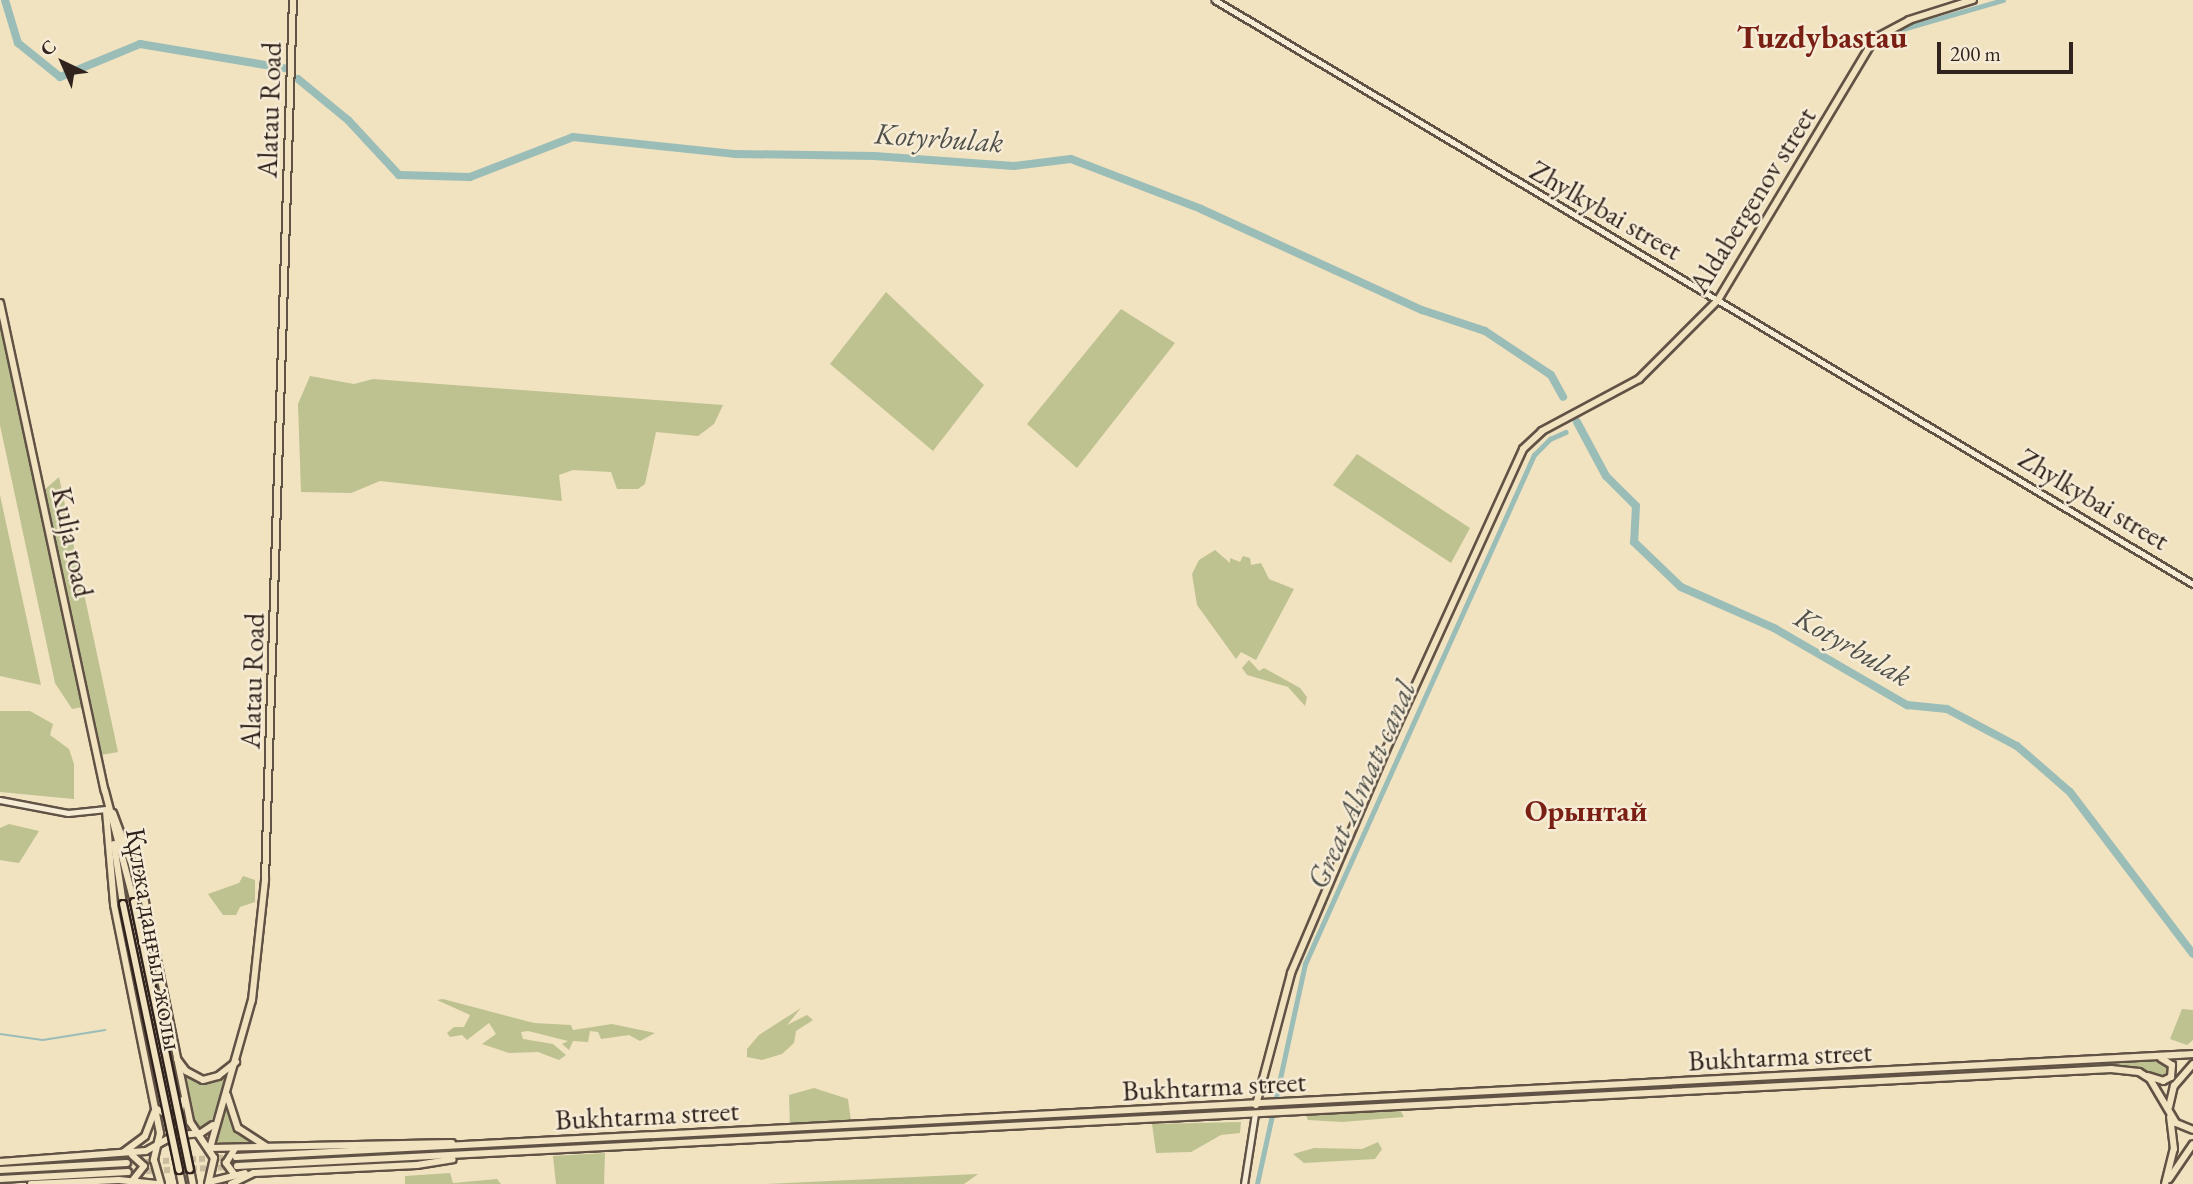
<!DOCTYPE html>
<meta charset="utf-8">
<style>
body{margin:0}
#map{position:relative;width:2193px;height:1184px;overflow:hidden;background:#f1e2c0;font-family:"EB Garamond",serif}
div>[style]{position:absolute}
.green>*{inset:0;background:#bdc290}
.stream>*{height:2px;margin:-1px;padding:0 1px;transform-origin:1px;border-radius:1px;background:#9bbdb7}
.canal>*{height:4.5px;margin:-2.25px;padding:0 2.25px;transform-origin:2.25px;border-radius:2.25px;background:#9bbdb7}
.river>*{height:8px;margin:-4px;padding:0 4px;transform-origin:4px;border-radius:4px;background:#9bbdb7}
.major-tunnel>*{height:6px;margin-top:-3px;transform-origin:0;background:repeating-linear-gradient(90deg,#cabc9f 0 6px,transparent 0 9px)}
.roads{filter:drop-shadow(2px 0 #605245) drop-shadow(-2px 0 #605245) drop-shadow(0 2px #605245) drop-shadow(0 -2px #605245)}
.minor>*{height:4.5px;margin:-2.25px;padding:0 2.25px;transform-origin:2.25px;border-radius:2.25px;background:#f6ecd6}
.major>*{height:6px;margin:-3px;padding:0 3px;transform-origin:3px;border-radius:3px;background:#f1e2c0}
.bridges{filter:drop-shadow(2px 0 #30221c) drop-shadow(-2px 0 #30221c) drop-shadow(0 2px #30221c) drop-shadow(0 -2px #30221c)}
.major-bridge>*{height:6px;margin:-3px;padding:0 3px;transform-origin:3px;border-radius:3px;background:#f1e2c0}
span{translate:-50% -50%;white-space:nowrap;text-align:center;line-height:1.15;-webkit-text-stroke:5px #f6ecd6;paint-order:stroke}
.street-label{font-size:28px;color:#30221c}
.water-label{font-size:30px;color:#50504a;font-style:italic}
.neighbourhood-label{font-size:30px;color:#7a1f14;font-weight:700}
.quarter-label{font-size:32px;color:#7a1f14;font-weight:700}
.north{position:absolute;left:28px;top:28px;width:70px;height:70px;-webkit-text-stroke:5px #f6ecd6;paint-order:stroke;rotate:316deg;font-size:19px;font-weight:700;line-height:28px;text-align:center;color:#30221c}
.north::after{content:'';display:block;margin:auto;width:24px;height:32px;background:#30221c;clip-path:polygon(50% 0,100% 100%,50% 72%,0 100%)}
.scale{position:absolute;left:1937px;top:42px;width:136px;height:32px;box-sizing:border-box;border:4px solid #30221c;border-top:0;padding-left:9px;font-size:21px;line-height:24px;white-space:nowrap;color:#30221c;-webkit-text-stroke:5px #f6ecd6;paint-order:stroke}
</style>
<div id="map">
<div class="green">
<i style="clip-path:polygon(886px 292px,984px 385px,933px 451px,830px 364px)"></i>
<i style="clip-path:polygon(1121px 309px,1175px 343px,1077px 468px,1027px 424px)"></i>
<i style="clip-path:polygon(0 326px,83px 707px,72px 709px,55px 683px,0 425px)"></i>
<i style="clip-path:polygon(310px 376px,354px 384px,373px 379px,723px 405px,714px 424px,698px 436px,656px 432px,645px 484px,638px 489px,617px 489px,611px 472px,573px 470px,559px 475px,562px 501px,380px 481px,351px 493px,301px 492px,298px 404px)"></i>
<i style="clip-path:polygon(1357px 454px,1470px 528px,1451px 563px,1333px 485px)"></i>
<i style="clip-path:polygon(59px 477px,118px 752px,101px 755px,43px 491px)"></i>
<i style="clip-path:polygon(0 495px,41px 685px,0 676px)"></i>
<i style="clip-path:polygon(1215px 550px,1230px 563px,1230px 558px,1240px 562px,1243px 556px,1250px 558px,1251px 565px,1261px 563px,1269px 579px,1294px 589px,1256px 660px,1241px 652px,1236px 659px,1197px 605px,1192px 574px,1199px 560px)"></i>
<i style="clip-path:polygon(1249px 660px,1259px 671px,1264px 668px,1300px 688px,1307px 697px,1305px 706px,1288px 687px,1247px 675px,1242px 668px)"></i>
<i style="clip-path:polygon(0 711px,30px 711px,53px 724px,50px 735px,69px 749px,74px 764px,74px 799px,0 792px)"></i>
<i style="clip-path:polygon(9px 824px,39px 831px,19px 863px,0 860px,0 828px)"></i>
<i style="clip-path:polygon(243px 876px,255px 880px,255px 902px,240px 907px,236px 915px,223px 915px,208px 894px,239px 883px)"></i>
<i style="clip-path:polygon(443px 999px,534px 1023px,571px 1025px,573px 1030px,612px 1024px,655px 1033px,640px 1041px,629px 1035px,601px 1039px,598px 1032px,590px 1031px,588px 1042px,573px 1041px,569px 1050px,562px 1044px,568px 1041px,528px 1031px,521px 1032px,523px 1039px,553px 1044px,566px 1055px,559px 1060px,538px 1052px,509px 1053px,482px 1044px,496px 1034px,489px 1023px,467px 1040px,462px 1035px,450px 1037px,447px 1033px,454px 1027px,464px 1027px,470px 1015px,437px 1000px)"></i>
<i style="clip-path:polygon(801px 1008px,787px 1025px,807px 1015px,813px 1020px,796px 1031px,794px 1043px,782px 1054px,762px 1060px,747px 1057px,747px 1049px,759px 1035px)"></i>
<i style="clip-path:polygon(2182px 1009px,2193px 1010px,2193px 1040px,2187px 1045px,2170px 1039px)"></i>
<i style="clip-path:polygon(2154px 1061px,2174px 1062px,2176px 1067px,2161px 1083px,2120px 1066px,1787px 1082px)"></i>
<i style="clip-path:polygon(183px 1072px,204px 1082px,229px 1072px,211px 1122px,203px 1129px,194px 1124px)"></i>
<i style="clip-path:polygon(814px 1088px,848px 1099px,851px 1121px,790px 1126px,789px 1095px)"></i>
<i style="clip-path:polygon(1626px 1089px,1628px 1091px,1309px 1106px,1422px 1100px)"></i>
<i style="clip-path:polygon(225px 1102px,236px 1130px,260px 1147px,218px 1143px,215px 1137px)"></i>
<i style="clip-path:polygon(1399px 1108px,1404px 1117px,1342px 1122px,1308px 1120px,1306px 1116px)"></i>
<i style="clip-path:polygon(1021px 1122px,647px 1142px,646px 1141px,649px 1139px)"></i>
<i style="clip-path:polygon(1241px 1122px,1240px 1133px,1221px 1135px,1191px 1152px,1156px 1153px,1152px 1124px)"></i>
<i style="clip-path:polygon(1378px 1142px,1382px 1149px,1375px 1159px,1304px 1163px,1293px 1154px,1314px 1148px,1362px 1149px)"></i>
<i style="clip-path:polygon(605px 1153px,604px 1184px,556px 1184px,553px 1156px)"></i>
<i style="clip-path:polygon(450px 1173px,453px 1183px,497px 1179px,501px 1184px,405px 1184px,405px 1176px)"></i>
<i style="clip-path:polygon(978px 1174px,964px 1184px,766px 1184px)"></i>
</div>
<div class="stream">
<i style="left:0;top:1034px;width:43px;rotate:7.9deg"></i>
<i style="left:43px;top:1040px;width:63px;rotate:-9.2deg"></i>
</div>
<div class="canal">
<i style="left:1899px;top:30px;width:108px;rotate:-16.1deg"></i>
<i style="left:1257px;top:1184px;width:225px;rotate:-77.7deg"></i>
<i style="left:1305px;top:964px;width:558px;rotate:-65.78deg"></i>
<i style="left:1534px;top:455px;width:23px;rotate:-45deg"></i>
<i style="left:1550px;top:439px;width:17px;rotate:-24deg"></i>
</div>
<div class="river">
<i style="left:5px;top:0;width:45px;rotate:73.2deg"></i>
<i style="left:18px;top:43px;width:54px;rotate:39deg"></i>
<i style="left:60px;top:77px;width:87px;rotate:-22.4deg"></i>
<i style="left:140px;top:44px;width:146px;rotate:9.5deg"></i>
<i style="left:298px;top:79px;width:65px;rotate:39.4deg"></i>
<i style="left:348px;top:120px;width:75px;rotate:47.2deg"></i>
<i style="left:399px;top:175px;width:71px;rotate:1.6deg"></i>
<i style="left:470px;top:177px;width:110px;rotate:-21.2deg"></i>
<i style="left:573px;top:137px;width:164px;rotate:6deg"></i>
<i style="left:736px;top:154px;width:138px;rotate:0.8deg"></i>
<i style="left:874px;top:156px;width:140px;rotate:4.1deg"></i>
<i style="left:1014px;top:166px;width:57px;rotate:-7deg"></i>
<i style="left:1071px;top:159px;width:139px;rotate:21deg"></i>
<i style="left:1201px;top:209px;width:243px;rotate:24.6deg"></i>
<i style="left:1422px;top:310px;width:66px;rotate:18.4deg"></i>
<i style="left:1485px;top:331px;width:79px;rotate:33.7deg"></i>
<i style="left:1551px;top:375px;width:25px;rotate:61deg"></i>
<i style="left:1577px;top:422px;width:61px;rotate:61.8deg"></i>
<i style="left:1606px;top:476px;width:42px;rotate:45deg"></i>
<i style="left:1636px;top:506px;width:36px;rotate:93deg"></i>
<i style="left:1634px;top:542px;width:65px;rotate:43.8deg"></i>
<i style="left:1681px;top:587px;width:102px;rotate:23.8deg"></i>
<i style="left:1774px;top:628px;width:154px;rotate:30.1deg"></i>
<i style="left:1907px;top:705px;width:40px;rotate:5.7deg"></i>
<i style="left:1947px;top:709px;width:79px;rotate:27.9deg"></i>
<i style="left:2017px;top:746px;width:70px;rotate:41deg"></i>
<i style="left:2070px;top:792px;width:203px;rotate:52.8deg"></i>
</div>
<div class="major-tunnel">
<i style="left:127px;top:1163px;width:107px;rotate:-3.2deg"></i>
<i style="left:128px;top:1172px;width:103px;rotate:-2.8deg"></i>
</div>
<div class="roads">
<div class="minor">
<i style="left:1215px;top:0;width:1139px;rotate:30.84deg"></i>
<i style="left:0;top:800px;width:69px;rotate:10.8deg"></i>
<i style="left:68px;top:813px;width:38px;rotate:-6deg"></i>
<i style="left:1244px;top:1184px;width:71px;rotate:-81.1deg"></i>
</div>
<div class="major">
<i style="left:0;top:303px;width:499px;rotate:77.9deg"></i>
<i style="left:105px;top:791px;width:115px;rotate:75.4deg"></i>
<i style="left:106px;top:811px;width:94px;rotate:85.1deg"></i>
<i style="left:114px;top:905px;width:233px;rotate:78.6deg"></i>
<i style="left:160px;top:1133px;width:28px;rotate:103deg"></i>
<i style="left:154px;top:1160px;width:25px;rotate:74deg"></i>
<i style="left:113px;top:813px;width:90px;rotate:69.7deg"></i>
<i style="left:144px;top:897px;width:230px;rotate:78.4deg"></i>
<i style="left:190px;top:1122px;width:43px;rotate:56.3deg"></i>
<i style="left:214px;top:1158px;width:27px;rotate:103deg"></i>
<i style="left:114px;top:844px;width:61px;rotate:81.5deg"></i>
<i style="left:177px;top:1059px;width:15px;rotate:53deg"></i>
<i style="left:186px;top:1071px;width:19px;rotate:28deg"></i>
<i style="left:203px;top:1080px;width:16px;rotate:-15deg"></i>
<i style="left:218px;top:1076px;width:23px;rotate:-38deg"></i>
<i style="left:2148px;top:1076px;width:16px;rotate:18deg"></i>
<i style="left:2163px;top:1081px;width:9px;rotate:-27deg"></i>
<i style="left:2171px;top:1077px;width:12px;rotate:-85deg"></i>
<i style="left:2172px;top:1065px;width:13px;rotate:-148deg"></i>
<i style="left:227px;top:1095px;width:35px;rotate:72deg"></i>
<i style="left:238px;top:1128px;width:33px;rotate:33deg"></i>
<i style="left:1256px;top:1105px;width:137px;rotate:-75.1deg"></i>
<i style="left:1291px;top:973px;width:242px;rotate:-66.9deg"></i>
<i style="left:1386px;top:750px;width:331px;rotate:-65.5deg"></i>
<i style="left:1523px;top:449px;width:26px;rotate:-43deg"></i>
<i style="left:1542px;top:431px;width:110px;rotate:-28.2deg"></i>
<i style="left:1639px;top:379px;width:112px;rotate:-45deg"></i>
<i style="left:1718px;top:300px;width:304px;rotate:-59.1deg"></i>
<i style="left:1874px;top:39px;width:40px;rotate:-28deg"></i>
<i style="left:1909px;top:20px;width:67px;rotate:-17.4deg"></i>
<i style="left:2169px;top:1107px;width:22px;rotate:-77deg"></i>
<i style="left:2174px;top:1086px;width:29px;rotate:-49deg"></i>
<i style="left:157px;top:1109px;width:18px;rotate:29deg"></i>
<i style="left:173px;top:1118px;width:10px;rotate:-45deg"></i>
<i style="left:180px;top:1111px;width:11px;rotate:-80deg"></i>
<i style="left:210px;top:1148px;width:154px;rotate:-74.2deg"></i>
<i style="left:252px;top:1000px;width:121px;rotate:-83.8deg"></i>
<i style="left:265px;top:880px;width:880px;rotate:-88.18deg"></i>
<i style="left:210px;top:1148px;width:242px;rotate:-1.2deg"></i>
<i style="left:124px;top:1152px;width:26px;rotate:-37deg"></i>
<i style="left:145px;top:1136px;width:26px;rotate:-69deg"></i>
<i style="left:132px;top:1155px;width:16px;rotate:43deg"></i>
<i style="left:144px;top:1166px;width:18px;rotate:128deg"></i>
<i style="left:236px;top:1157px;width:1960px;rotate:-3.01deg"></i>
<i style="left:0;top:1162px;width:146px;rotate:-4.3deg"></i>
<i style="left:146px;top:1151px;width:31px;rotate:-29deg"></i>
<i style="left:173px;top:1136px;width:28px;rotate:-6deg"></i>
<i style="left:201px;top:1133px;width:14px;rotate:-34deg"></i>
<i style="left:237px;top:1166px;width:1877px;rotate:-2.96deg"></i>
<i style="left:2111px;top:1069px;width:28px;rotate:6deg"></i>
<i style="left:2139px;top:1072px;width:13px;rotate:32deg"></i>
<i style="left:2150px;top:1079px;width:51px;rotate:59.4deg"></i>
<i style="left:2176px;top:1123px;width:18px;rotate:22deg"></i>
<i style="left:190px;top:1169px;width:15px;rotate:79deg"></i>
<i style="left:0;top:1170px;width:127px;rotate:-3.2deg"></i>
<i style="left:179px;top:1170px;width:14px;rotate:78deg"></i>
<i style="left:234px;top:1174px;width:14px;rotate:-126deg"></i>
<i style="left:226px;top:1163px;width:15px;rotate:-58deg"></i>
<i style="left:0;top:1179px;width:128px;rotate:-3.1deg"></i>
<i style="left:2169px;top:1179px;width:42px;rotate:-55.6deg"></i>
<i style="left:209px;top:1182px;width:37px;rotate:-14deg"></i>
<i style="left:31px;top:1184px;width:88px;rotate:-2.6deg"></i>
<i style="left:119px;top:1180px;width:38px;rotate:6deg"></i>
<i style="left:231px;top:1184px;width:25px;rotate:-26deg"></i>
<i style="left:254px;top:1173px;width:163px;rotate:-2.8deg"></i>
<i style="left:417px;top:1165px;width:36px;rotate:-9deg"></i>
<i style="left:2165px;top:1184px;width:36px;rotate:-76deg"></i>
<i style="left:2174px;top:1149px;width:32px;rotate:-97deg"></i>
</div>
</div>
<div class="bridges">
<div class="major-bridge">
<i style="left:134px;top:902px;width:273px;rotate:78.2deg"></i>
<i style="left:123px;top:904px;width:272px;rotate:78.1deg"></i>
</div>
</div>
<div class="street-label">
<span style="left:269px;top:110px;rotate:-88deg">Alatau Road</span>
<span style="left:1752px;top:200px;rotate:-58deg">Aldabergenov street</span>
<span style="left:1606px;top:210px;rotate:30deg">Zhylkybai street</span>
<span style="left:2094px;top:499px;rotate:31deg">Zhylkybai street</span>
<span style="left:73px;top:542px;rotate:78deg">Kulja road</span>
<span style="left:252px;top:681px;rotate:-88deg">Alatau Road</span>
<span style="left:155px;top:939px;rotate:80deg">Құлжа даңғыл жолы</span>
<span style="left:1780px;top:1056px;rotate:-3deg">Bukhtarma street</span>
<span style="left:1214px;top:1086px;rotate:-3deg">Bukhtarma street</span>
<span style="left:647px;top:1115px;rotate:-3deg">Bukhtarma street</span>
</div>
<div class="water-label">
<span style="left:939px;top:138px;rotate:4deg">Kotyrbulak</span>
<span style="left:1853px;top:647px;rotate:30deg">Kotyrbulak</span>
<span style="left:1362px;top:785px;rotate:-66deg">Great Almatı canal</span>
</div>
<div class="neighbourhood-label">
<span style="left:1586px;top:811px">Орынтай</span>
</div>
<div class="quarter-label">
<span style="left:1822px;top:37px">Tuzdybastau</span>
</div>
<div class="north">С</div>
<div class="scale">200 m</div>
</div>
